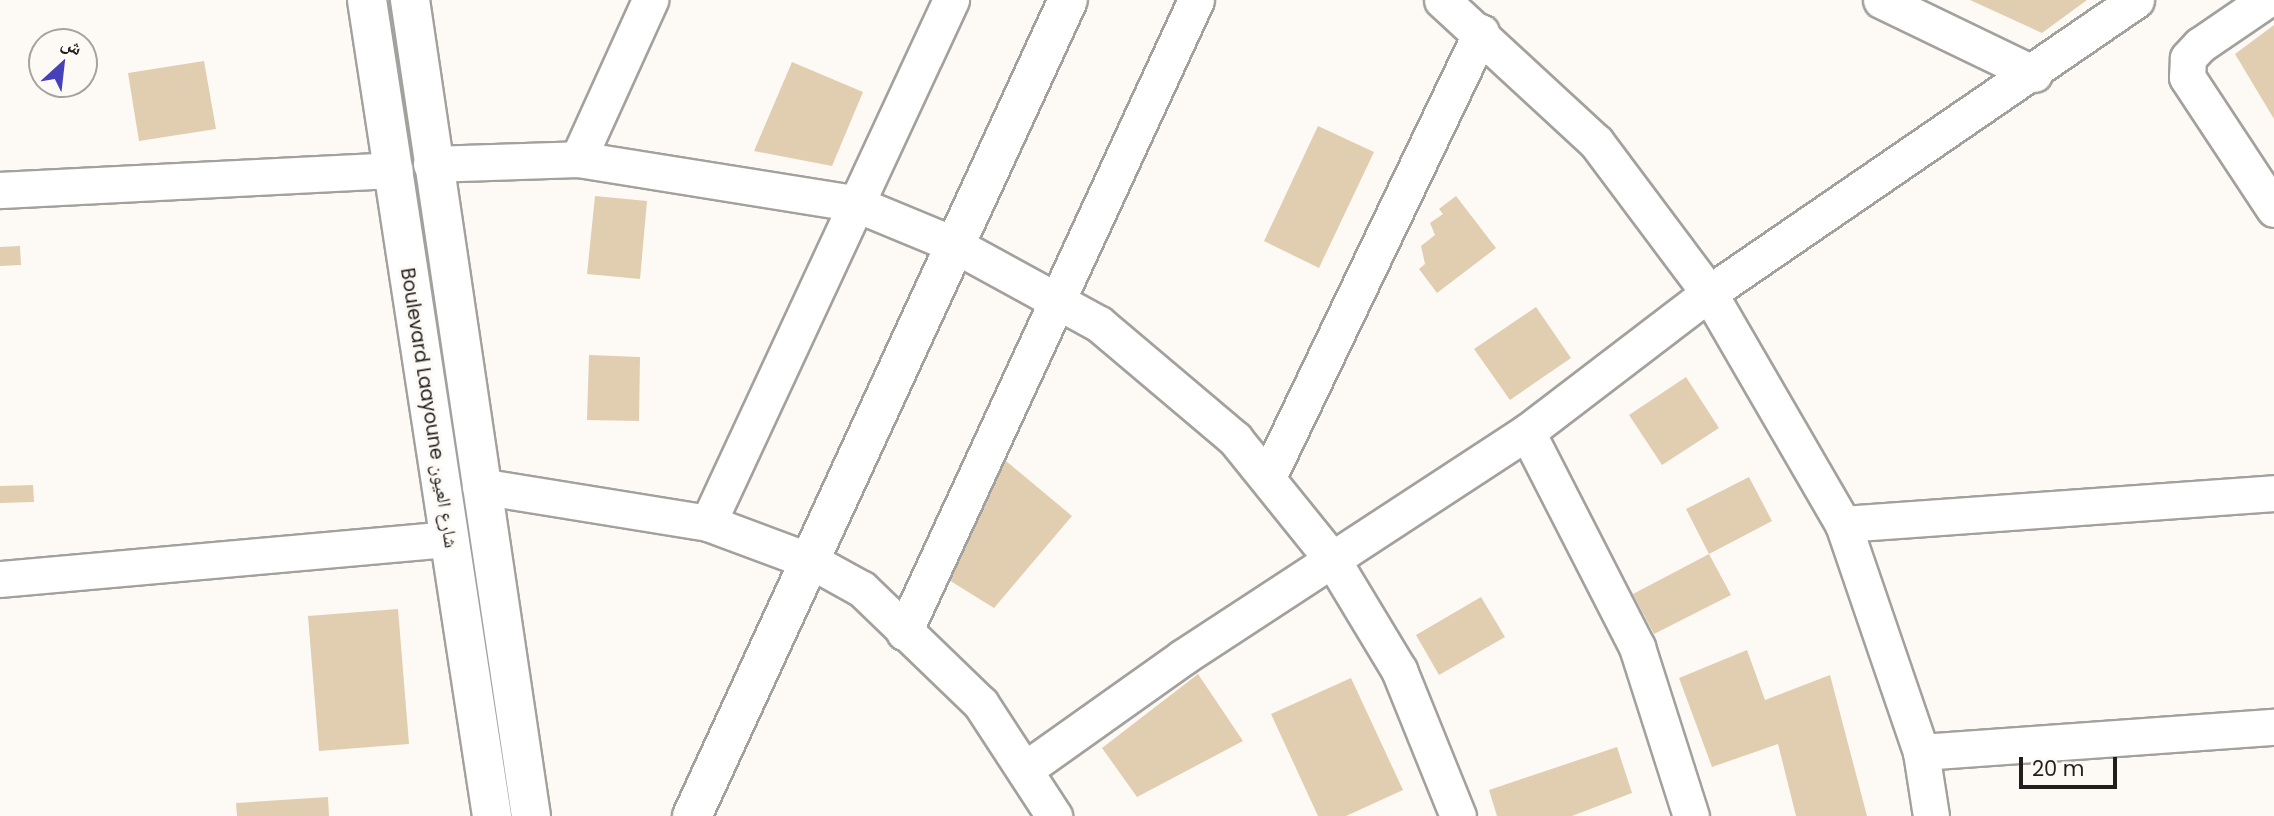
<!DOCTYPE html>
<meta charset="utf-8">
<style>
body{margin:0}
#map{position:relative;width:2274px;height:816px;overflow:hidden;background:#fdfaf6;font-family:Poppins,"Noto Naskh Arabic",sans-serif}
div>[style]{position:absolute}
.building>*{inset:0;background:#e1ceb1}
.roads{filter:drop-shadow(2px 0 #a3a19d) drop-shadow(-2px 0 #a3a19d) drop-shadow(0 2px #a3a19d) drop-shadow(0 -2px #a3a19d)}
.street>*{height:35px;margin:-17.5px;padding:0 17.5px;transform-origin:17.5px;border-radius:17.5px;background:#fff}
.secondary>*{height:38px;margin:-19px;padding:0 19px;transform-origin:19px;border-radius:19px;background:#fff}
span{translate:-50% -50%;white-space:nowrap;text-align:center;line-height:1.15;-webkit-text-stroke:6px #fdfaf6;paint-order:stroke}
.street-label{font-size:19px;color:#211f1e}
.north{position:absolute;left:28px;top:28px;width:70px;height:70px;box-sizing:border-box;background:#fdfaf6;border:2px solid #a5a2a0;border-radius:50%;rotate:27deg;font-size:19px;font-weight:700;line-height:28px;text-align:center;color:#211f1e}
.north::after{content:'';display:block;margin:auto;width:24px;height:32px;background:#4741b7;clip-path:polygon(50% 0,100% 100%,50% 72%,0 100%)}
.scale{position:absolute;left:2019px;top:757px;width:98px;height:32px;box-sizing:border-box;border:4px solid #211f1e;border-top:0;padding-left:9px;font-size:21px;line-height:24px;white-space:nowrap;color:#211f1e;-webkit-text-stroke:5px #fdfaf6;paint-order:stroke}
</style>
<div id="map">
<div class="building">
<i style="clip-path:polygon(1970px 0,2087px 0,2042px 33px)"></i>
<i style="clip-path:polygon(2274px 25px,2274px 119px,2235px 54px)"></i>
<i style="clip-path:polygon(204px 61px,216px 129px,139px 141px,128px 73px)"></i>
<i style="clip-path:polygon(792px 62px,863px 92px,832px 166px,754px 151px)"></i>
<i style="clip-path:polygon(1318px 126px,1374px 152px,1319px 268px,1264px 241px)"></i>
<i style="clip-path:polygon(595px 196px,647px 201px,640px 279px,587px 274px)"></i>
<i style="clip-path:polygon(1456px 196px,1496px 248px,1437px 293px,1419px 269px,1425px 264px,1421px 246px,1435px 235px,1430px 223px,1443px 214px,1439px 209px)"></i>
<i style="clip-path:polygon(20px 246px,21px 265px,0 266px,0 247px)"></i>
<i style="clip-path:polygon(1536px 307px,1571px 358px,1510px 400px,1474px 349px)"></i>
<i style="clip-path:polygon(589px 355px,640px 357px,639px 421px,587px 420px)"></i>
<i style="clip-path:polygon(1686px 377px,1719px 428px,1662px 465px,1629px 415px)"></i>
<i style="clip-path:polygon(1006px 461px,1072px 516px,994px 608px,944px 577px)"></i>
<i style="clip-path:polygon(1749px 477px,1772px 521px,1709px 554px,1731px 595px,1654px 634px,1633px 594px,1709px 554px,1686px 509px)"></i>
<i style="clip-path:polygon(33px 485px,34px 502px,0 503px,0 486px)"></i>
<i style="clip-path:polygon(1481px 597px,1505px 637px,1439px 675px,1416px 635px)"></i>
<i style="clip-path:polygon(398px 609px,409px 744px,319px 751px,308px 616px)"></i>
<i style="clip-path:polygon(1747px 650px,1765px 700px,1830px 675px,1867px 816px,1796px 816px,1778px 744px,1712px 767px,1679px 678px)"></i>
<i style="clip-path:polygon(1198px 674px,1243px 741px,1137px 797px,1102px 748px)"></i>
<i style="clip-path:polygon(1351px 678px,1403px 790px,1346px 816px,1318px 816px,1271px 714px)"></i>
<i style="clip-path:polygon(1617px 747px,1632px 793px,1572px 816px,1497px 816px,1489px 790px)"></i>
<i style="clip-path:polygon(328px 797px,329px 816px,237px 816px,236px 803px)"></i>
</div>
<div class="roads">
<div class="street">
<i style="left:1442px;top:0;width:209px;rotate:42.7deg"></i>
<i style="left:1596px;top:142px;width:189px;rotate:53.2deg"></i>
<i style="left:1709px;top:293px;width:267px;rotate:59.9deg"></i>
<i style="left:1843px;top:524px;width:241px;rotate:71.1deg"></i>
<i style="left:1921px;top:752px;width:65px;rotate:81.1deg"></i>
<i style="left:1881px;top:0;width:170px;rotate:25.8deg"></i>
<i style="left:2266px;top:0;width:80px;rotate:145.7deg"></i>
<i style="left:2200px;top:45px;width:18px;rotate:133deg"></i>
<i style="left:2188px;top:58px;width:19px;rotate:93deg"></i>
<i style="left:2187px;top:77px;width:158px;rotate:56.6deg"></i>
<i style="left:578px;top:159px;width:279px;rotate:9.1deg"></i>
<i style="left:854px;top:203px;width:107px;rotate:22.5deg"></i>
<i style="left:953px;top:244px;width:166px;rotate:28.7deg"></i>
<i style="left:1099px;top:324px;width:178px;rotate:40.2deg"></i>
<i style="left:1235px;top:439px;width:154px;rotate:51.1deg"></i>
<i style="left:1332px;top:559px;width:130px;rotate:58.9deg"></i>
<i style="left:1399px;top:670px;width:157px;rotate:68deg"></i>
<i style="left:431px;top:164px;width:147px;rotate:-1.9deg"></i>
<i style="left:578px;top:159px;width:175px;rotate:-65.6deg"></i>
<i style="left:0;top:190px;width:395px;rotate:-2.9deg"></i>
<i style="left:1527px;top:432px;width:242px;rotate:62.9deg"></i>
<i style="left:1637px;top:647px;width:177px;rotate:72.3deg"></i>
<i style="left:1269px;top:475px;width:491px;rotate:-64.4deg"></i>
<i style="left:480px;top:486px;width:231px;rotate:9.2deg"></i>
<i style="left:708px;top:523px;width:112px;rotate:20.4deg"></i>
<i style="left:813px;top:562px;width:56px;rotate:28.9deg"></i>
<i style="left:862px;top:589px;width:165px;rotate:44deg"></i>
<i style="left:981px;top:704px;width:134px;rotate:56.9deg"></i>
<i style="left:708px;top:523px;width:577px;rotate:-65.08deg"></i>
<i style="left:1843px;top:524px;width:432px;rotate:-4.1deg"></i>
<i style="left:0;top:579px;width:451px;rotate:-5.1deg"></i>
<i style="left:904px;top:632px;width:696px;rotate:-65.2deg"></i>
<i style="left:1921px;top:752px;width:354px;rotate:-4.1deg"></i>
<i style="left:1027px;top:768px;width:191px;rotate:-35.4deg"></i>
<i style="left:1183px;top:657px;width:411px;rotate:-33.2deg"></i>
<i style="left:1527px;top:432px;width:229px;rotate:-37.4deg"></i>
<i style="left:1709px;top:293px;width:518px;rotate:-34.46deg"></i>
</div>
<div class="secondary">
<i style="left:367px;top:0;width:826px;rotate:81.29deg"></i>
<i style="left:410px;top:0;width:825px;rotate:81.57deg"></i>
<i style="left:692px;top:816px;width:898px;rotate:-65.26deg"></i>
</div>
</div>
<div class="street-label">
<span style="left:429px;top:408px;rotate:81deg">Boulevard Laayoune شارع العيون</span>
</div>
<div class="north">ش</div>
<div class="scale">20 m</div>
</div>
